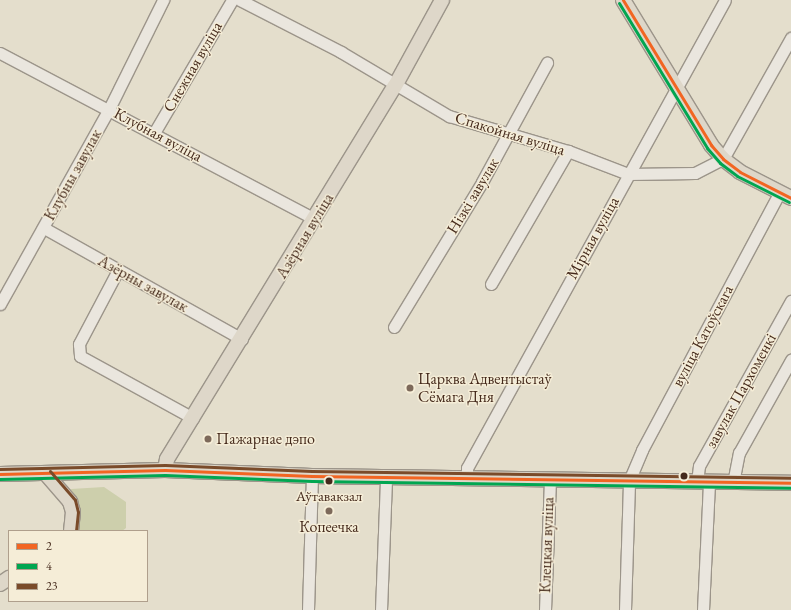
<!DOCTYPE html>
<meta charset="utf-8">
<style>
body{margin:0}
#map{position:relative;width:791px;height:610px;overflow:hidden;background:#e4decc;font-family:"EB Garamond",serif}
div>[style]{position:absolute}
.green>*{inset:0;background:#cdcfac}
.roads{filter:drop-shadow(1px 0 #9c958a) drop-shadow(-1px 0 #9c958a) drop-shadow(0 1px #9c958a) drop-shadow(0 -1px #9c958a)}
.minor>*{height:11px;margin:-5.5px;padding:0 5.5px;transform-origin:5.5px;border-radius:5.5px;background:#eae6de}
.major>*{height:14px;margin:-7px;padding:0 7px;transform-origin:7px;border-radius:7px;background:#ded7c9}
.bus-1>*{height:3px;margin:-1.5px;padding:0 1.5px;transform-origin:1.5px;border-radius:1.5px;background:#f26522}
.bus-2>*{height:3px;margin:-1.5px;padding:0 1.5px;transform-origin:1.5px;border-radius:1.5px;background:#00a651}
.bus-3>*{height:3px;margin:-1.5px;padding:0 1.5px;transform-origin:1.5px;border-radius:1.5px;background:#7a4b2a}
.dots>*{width:11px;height:11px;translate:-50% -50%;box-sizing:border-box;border:2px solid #f5edd7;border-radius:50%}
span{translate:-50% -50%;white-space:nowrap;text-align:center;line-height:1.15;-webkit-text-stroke:3px #f5edd7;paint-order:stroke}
.bus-label{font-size:15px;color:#452a1c}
.street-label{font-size:16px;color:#452a1c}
.poi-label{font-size:16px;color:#452a1c}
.left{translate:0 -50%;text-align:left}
.legend{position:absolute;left:8px;top:530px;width:140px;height:72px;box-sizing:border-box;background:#f5edd7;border:1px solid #af9f8c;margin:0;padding:5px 7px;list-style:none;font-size:12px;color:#452a1c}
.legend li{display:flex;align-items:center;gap:8px;height:20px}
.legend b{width:20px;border:1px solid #af9f8c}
</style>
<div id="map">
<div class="green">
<i style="clip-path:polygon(104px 487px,126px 502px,126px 528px,122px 531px,77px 531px,71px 489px)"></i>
</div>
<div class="roads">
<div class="minor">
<i style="left:240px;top:0;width:114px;rotate:27.2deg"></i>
<i style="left:341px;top:52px;width:126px;rotate:30.7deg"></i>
<i style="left:449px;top:116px;width:124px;rotate:16.4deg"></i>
<i style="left:568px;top:151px;width:64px;rotate:21deg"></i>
<i style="left:628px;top:174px;width:67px;rotate:-0.9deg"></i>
<i style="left:695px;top:173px;width:31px;rotate:-27deg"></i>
<i style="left:723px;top:159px;width:139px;rotate:-60.7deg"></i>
<i style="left:0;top:53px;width:356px;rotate:27.8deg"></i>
<i style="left:154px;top:133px;width:154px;rotate:-59.6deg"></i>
<i style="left:44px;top:228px;width:227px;rotate:29.3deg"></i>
<i style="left:118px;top:270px;width:84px;rotate:117.8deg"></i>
<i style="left:79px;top:344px;width:12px;rotate:85deg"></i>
<i style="left:80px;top:356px;width:129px;rotate:28.8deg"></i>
<i style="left:491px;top:284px;width:154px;rotate:-59.9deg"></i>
<i style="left:0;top:304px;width:223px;rotate:-60.8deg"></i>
<i style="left:109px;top:109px;width:122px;rotate:-63.6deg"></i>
<i style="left:394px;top:327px;width:170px;rotate:-58.7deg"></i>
<i style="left:482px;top:182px;width:136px;rotate:-61.4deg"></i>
<i style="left:467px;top:479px;width:11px;rotate:-90deg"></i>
<i style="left:467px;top:468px;width:534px;rotate:-61.13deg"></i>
<i style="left:697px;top:482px;width:16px;rotate:-83deg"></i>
<i style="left:699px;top:466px;width:189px;rotate:-60.9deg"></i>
<i style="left:733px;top:483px;width:31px;rotate:-79deg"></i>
<i style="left:739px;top:453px;width:107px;rotate:-60.8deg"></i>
<i style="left:308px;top:610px;width:134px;rotate:-88.3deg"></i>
<i style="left:381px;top:610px;width:133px;rotate:-87.8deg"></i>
<i style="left:545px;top:610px;width:130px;rotate:-87.8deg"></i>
<i style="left:625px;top:610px;width:129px;rotate:-88.2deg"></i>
<i style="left:629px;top:481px;width:34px;rotate:-67deg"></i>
<i style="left:642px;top:450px;width:293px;rotate:-61.9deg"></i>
<i style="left:703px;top:610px;width:128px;rotate:-87.3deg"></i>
</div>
<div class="major">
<i style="left:623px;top:0;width:170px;rotate:58.7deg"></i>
<i style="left:711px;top:145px;width:18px;rotate:49deg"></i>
<i style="left:723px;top:159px;width:21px;rotate:37deg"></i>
<i style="left:740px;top:172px;width:57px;rotate:27deg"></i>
<i style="left:165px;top:470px;width:11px;rotate:-80deg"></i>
<i style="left:167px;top:459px;width:437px;rotate:-58.6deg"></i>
<i style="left:395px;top:86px;width:98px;rotate:-61.3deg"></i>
<i style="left:0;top:474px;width:165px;rotate:-1.4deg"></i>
<i style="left:165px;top:470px;width:147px;rotate:2.3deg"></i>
<i style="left:312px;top:476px;width:479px;rotate:0.8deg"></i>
<i style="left:46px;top:474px;width:37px;rotate:49deg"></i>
<i style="left:70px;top:502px;width:10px;rotate:73deg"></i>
<i style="left:73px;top:512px;width:19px;rotate:96deg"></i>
<i style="left:0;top:584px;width:11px;rotate:-34deg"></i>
</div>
</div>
<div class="bus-1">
<i style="left:623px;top:0;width:170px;rotate:58.7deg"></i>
<i style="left:711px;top:145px;width:18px;rotate:49deg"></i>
<i style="left:723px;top:159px;width:21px;rotate:37deg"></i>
<i style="left:740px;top:172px;width:57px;rotate:27deg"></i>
<i style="left:0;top:474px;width:165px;rotate:-1.4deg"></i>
<i style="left:165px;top:470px;width:147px;rotate:2.3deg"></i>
<i style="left:312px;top:476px;width:479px;rotate:0.8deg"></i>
</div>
<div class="bus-2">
<i style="left:619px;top:3px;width:170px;rotate:58.7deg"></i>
<i style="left:707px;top:148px;width:20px;rotate:49deg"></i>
<i style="left:720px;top:163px;width:21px;rotate:37deg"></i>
<i style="left:737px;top:176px;width:58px;rotate:26.6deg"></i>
<i style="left:0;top:479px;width:165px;rotate:-1.4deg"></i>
<i style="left:165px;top:475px;width:147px;rotate:2.3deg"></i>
<i style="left:312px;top:481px;width:479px;rotate:0.8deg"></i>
</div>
<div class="bus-3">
<i style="left:0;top:469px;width:165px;rotate:-1.4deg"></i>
<i style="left:165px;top:465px;width:147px;rotate:2.3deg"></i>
<i style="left:312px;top:471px;width:479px;rotate:0.8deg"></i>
<i style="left:50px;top:471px;width:38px;rotate:49deg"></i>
<i style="left:75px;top:500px;width:12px;rotate:76deg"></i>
<i style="left:78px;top:512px;width:19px;rotate:96deg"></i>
</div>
<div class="dots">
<i style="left:410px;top:388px;background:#7d695a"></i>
<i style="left:208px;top:439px;background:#7d695a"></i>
<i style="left:684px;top:476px;background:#452a1c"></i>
<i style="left:329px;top:481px;background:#452a1c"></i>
<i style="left:329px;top:511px;background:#7d695a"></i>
</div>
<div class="bus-label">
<span style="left:329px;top:496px">Аўтавакзал</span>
</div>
<div class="street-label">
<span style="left:193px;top:67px;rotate:-60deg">Снежная вуліца</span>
<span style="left:510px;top:134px;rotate:17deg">Спакойная вуліца</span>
<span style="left:158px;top:135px;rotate:28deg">Клубная вуліца</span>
<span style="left:73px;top:175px;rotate:-61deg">Клубны завулак</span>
<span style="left:473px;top:196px;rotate:-59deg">Нізкі завулак</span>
<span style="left:305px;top:236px;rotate:-59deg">Азёрная вуліца</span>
<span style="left:593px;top:238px;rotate:-61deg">Мірная вуліца</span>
<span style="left:143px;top:284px;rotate:29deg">Азёрны завулак</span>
<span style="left:703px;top:336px;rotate:-62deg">вуліца Катоўскага</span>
<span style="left:741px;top:391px;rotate:-61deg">завулак Пархоменкі</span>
<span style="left:547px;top:545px;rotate:-88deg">Клецкая вуліца</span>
</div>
<div class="poi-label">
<span class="left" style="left:418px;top:388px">Царква Адвентыстаў<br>Сёмага Дня</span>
<span class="left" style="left:216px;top:439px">Пажарнае дэпо</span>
<span style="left:329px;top:527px">Копеечка</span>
</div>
<ul class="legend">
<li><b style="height:5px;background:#f26522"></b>2</li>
<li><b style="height:5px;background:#00a651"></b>4</li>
<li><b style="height:5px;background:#7a4b2a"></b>23</li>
</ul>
</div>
